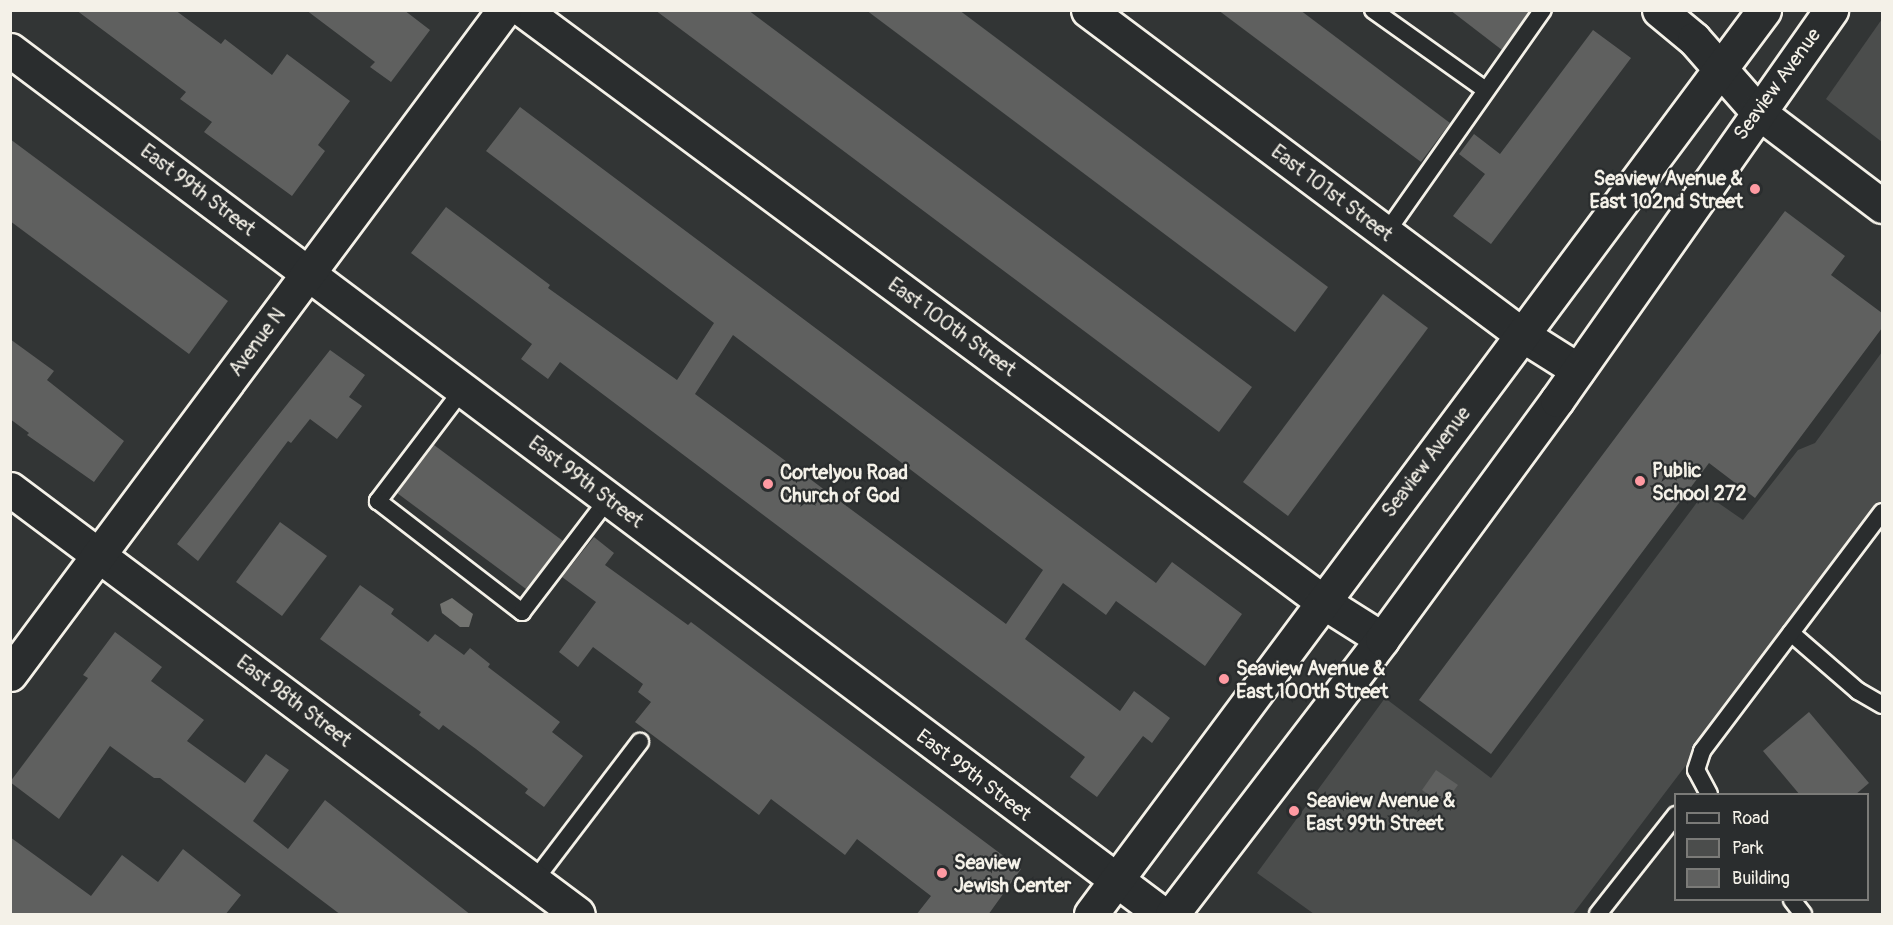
<!DOCTYPE html>
<style>
body{margin:0}
#map{position:relative;width:1893px;height:925px;overflow:hidden;background:#323535;font-family:Pangolin,sans-serif}
div>[style]{position:absolute}
.green>*{inset:0;background:#4b4d4c}
.water>*{inset:0;background:#727370}
.building>*{inset:0;background:#5f605f}
.roads{filter:drop-shadow(2px 0 #f4f1e8) drop-shadow(-2px 0 #f4f1e8) drop-shadow(0 2px #f4f1e8) drop-shadow(0 -2px #f4f1e8)}
.service>*{height:16px;margin:-8px;padding:0 8px;transform-origin:8px;border-radius:8px;background:#2a2d2e}
.minor>*{height:33px;margin:-16.5px;padding:0 16.5px;transform-origin:16.5px;border-radius:16.5px;background:#2a2d2e}
.tertiary>*{height:33px;margin:-16.5px;padding:0 16.5px;transform-origin:16.5px;border-radius:16.5px;background:#2a2d2e}
.dots>*{width:16px;height:16px;translate:-50% -50%;box-sizing:border-box;border:3px solid #2a2d2e;border-radius:50%}
span{translate:-50% -50%;white-space:nowrap;text-align:center;line-height:1.15;-webkit-text-stroke:4.5px #2a2d2e;paint-order:stroke}
.street-label{font-size:20px;color:#f4f1e8}
.poi-label{font-size:20px;color:#f4f1e8;font-weight:700}
.right{translate:-100% -50%;text-align:right}
.left{translate:0 -50%;text-align:left}
.frame{position:absolute;inset:0;border:12px solid #f4f1e8;pointer-events:none}
.legend{position:absolute;left:1674px;top:793px;width:195px;height:108px;box-sizing:border-box;background:#2a2d2e;border:2px solid #7b7b78;margin:0;padding:8px 10px;list-style:none;font-size:18px;color:#f4f1e8}
.legend li{display:flex;align-items:center;gap:12px;height:30px}
.legend b{width:30px;border:2px solid #7b7b78}
</style>
<div id="map">
<div class="green">
<i style="clip-path:polygon(1882px 19px,1882px 142px,1826px 99px)"></i>
<i style="clip-path:polygon(1882px 352px,1882px 507px,1573px 914px,1314px 914px,1257px 873px,1385px 698px,1491px 778px,1704px 493px,1743px 520px,1798px 450px,1815px 443px)"></i>
</div>
<div class="water">
<i style="clip-path:polygon(452px 598px,473px 614px,469px 627px,460px 627px,442px 613px,440px 604px)"></i>
</div>
<div class="building">
<i style="clip-path:polygon(76px 10px,175px 10px,221px 44px,225px 39px,272px 75px,287px 54px,350px 101px,318px 145px,325px 151px,292px 196px,204px 132px,212px 122px,180px 99px,186px 92px)"></i>
<i style="clip-path:polygon(306px 10px,404px 10px,430px 30px,391px 82px,370px 67px,375px 62px)"></i>
<i style="clip-path:polygon(655px 10px,748px 10px,1252px 387px,1219px 432px)"></i>
<i style="clip-path:polygon(866px 10px,959px 10px,1328px 287px,1295px 332px)"></i>
<i style="clip-path:polygon(1218px 10px,1300px 10px,1450px 123px,1421px 162px)"></i>
<i style="clip-path:polygon(1450px 10px,1530px 10px,1502px 50px)"></i>
<i style="clip-path:polygon(1593px 30px,1631px 58px,1491px 244px,1453px 216px,1485px 174px,1459px 154px,1474px 134px,1500px 154px)"></i>
<i style="clip-path:polygon(evenodd,520px 107px,1156px 583px,1172px 562px,1242px 614px,1205px 666px,1116px 601px,1106px 615px,1063px 583px,1025px 639px,1120px 711px,1134px 691px,1170px 718px,1152px 743px,1143px 736px,1097px 797px,1070px 777px,1085px 757px,560px 362px,548px 379px,521px 359px,532px 344px,411px 253px,446px 207px,550px 285px,548px 288px,677px 380px,714px 323px,486px 151px,520px 107px,733px 335px,1043px 570px,1006px 624px,695px 394px,733px 335px)"></i>
<i style="clip-path:polygon(10px 139px,228px 301px,189px 354px,10px 221px)"></i>
<i style="clip-path:polygon(1785px 211px,1845px 256px,1831px 275px,1882px 313px,1882px 328px,1755px 498px,1709px 463px,1491px 754px,1419px 700px)"></i>
<i style="clip-path:polygon(1383px 294px,1428px 328px,1288px 516px,1243px 482px)"></i>
<i style="clip-path:polygon(10px 339px,54px 371px,47px 380px,124px 441px,94px 482px,27px 435px,29px 433px,10px 419px)"></i>
<i style="clip-path:polygon(330px 350px,365px 375px,349px 397px,362px 406px,337px 439px,310px 419px,291px 443px,288px 441px,198px 561px,177px 544px)"></i>
<i style="clip-path:polygon(434px 445px,563px 541px,526px 589px,397px 493px)"></i>
<i style="clip-path:polygon(280px 522px,327px 556px,282px 616px,236px 582px)"></i>
<i style="clip-path:polygon(594px 537px,614px 553px,605px 565px,688px 625px,691px 622px,1021px 869px,988px 915px,916px 915px,931px 896px,857px 839px,845px 855px,771px 799px,759px 815px,635px 722px,651px 702px,638px 692px,643px 684px,593px 647px,578px 667px,559px 652px,596px 602px,562px 577px)"></i>
<i style="clip-path:polygon(360px 585px,394px 609px,391px 614px,428px 642px,435px 634px,464px 655px,470px 648px,490px 664px,488px 667px,560px 722px,552px 732px,583px 756px,544px 807px,525px 793px,528px 789px,476px 749px,443px 725px,439px 730px,419px 715px,421px 712px,320px 639px)"></i>
<i style="clip-path:polygon(115px 632px,162px 667px,151px 681px,204px 720px,187px 741px,245px 783px,266px 754px,289px 770px,253px 821px,288px 849px,325px 800px,471px 915px,341px 915px,160px 778px,154px 778px,110px 746px,59px 819px,10px 782px,88px 678px,83px 675px)"></i>
<i style="clip-path:polygon(1809px 712px,1869px 783px,1855px 795px,1800px 795px,1763px 751px)"></i>
<i style="clip-path:polygon(1436px 770px,1458px 785px,1443px 805px,1422px 790px)"></i>
<i style="clip-path:polygon(10px 837px,91px 896px,122px 855px,158px 882px,183px 849px,241px 895px,225px 915px,10px 915px)"></i>
</div>
<div class="roads">
<div class="service">
<i style="left:1373px;top:10px;width:136px;rotate:35.4deg"></i>
<i style="left:1386px;top:233px;width:273px;rotate:-54.9deg"></i>
<i style="left:463px;top:389px;width:141px;rotate:127.2deg"></i>
<i style="left:378px;top:501px;width:182px;rotate:37.6deg"></i>
<i style="left:522px;top:612px;width:142px;rotate:-52.7deg"></i>
<i style="left:1791px;top:633px;width:89px;rotate:40.9deg"></i>
<i style="left:1858px;top:691px;width:28px;rotate:30deg"></i>
<i style="left:1709px;top:794px;width:27px;rotate:-118deg"></i>
<i style="left:1696px;top:770px;width:20px;rotate:-72deg"></i>
<i style="left:1702px;top:751px;width:299px;rotate:-53deg"></i>
<i style="left:534px;top:881px;width:175px;rotate:-52.7deg"></i>
<i style="left:1792px;top:900px;width:18px;rotate:52deg"></i>
<i style="left:1598px;top:914px;width:126px;rotate:-51.8deg"></i>
</div>
<div class="minor">
<i style="left:523px;top:10px;width:994px;rotate:36.49deg"></i>
<i style="left:1322px;top:601px;width:71px;rotate:32.3deg"></i>
<i style="left:1088px;top:10px;width:541px;rotate:36.81deg"></i>
<i style="left:1521px;top:334px;width:67px;rotate:32.3deg"></i>
<i style="left:1659px;top:10px;width:45px;rotate:39.6deg"></i>
<i style="left:1694px;top:39px;width:96px;rotate:48.8deg"></i>
<i style="left:1757px;top:111px;width:157px;rotate:37.2deg"></i>
<i style="left:10px;top:50px;width:1440px;rotate:36.87deg"></i>
<i style="left:10px;top:489px;width:709px;rotate:36.81deg"></i>
<i style="left:10px;top:674px;width:828px;rotate:-53.35deg"></i>
</div>
<div class="tertiary">
<i style="left:1091px;top:914px;width:1127px;rotate:-53.33deg"></i>
<i style="left:1172px;top:914px;width:346px;rotate:-52.6deg"></i>
<i style="left:1382px;top:639px;width:296px;rotate:-53.8deg"></i>
<i style="left:1557px;top:400px;width:477px;rotate:-54.9deg"></i>
</div>
</div>
<div class="dots">
<i style="left:1755px;top:189px;background:#ff9aa2"></i>
<i style="left:1640px;top:481px;background:#ff9aa2"></i>
<i style="left:768px;top:484px;background:#ff9aa2"></i>
<i style="left:1224px;top:679px;background:#ff9aa2"></i>
<i style="left:1294px;top:811px;background:#ff9aa2"></i>
<i style="left:942px;top:873px;background:#ff9aa2"></i>
</div>
<div class="street-label">
<span style="left:1777px;top:84px;rotate:-54deg">Seaview Avenue</span>
<span style="left:198px;top:190px;rotate:37deg">East 99th Street</span>
<span style="left:1332px;top:193px;rotate:37deg">East 101st Street</span>
<span style="left:952px;top:327px;rotate:36deg">East 100th Street</span>
<span style="left:257px;top:342px;rotate:-53deg">Avenue N</span>
<span style="left:1426px;top:462px;rotate:-53deg">Seaview Avenue</span>
<span style="left:586px;top:482px;rotate:37deg">East 99th Street</span>
<span style="left:294px;top:701px;rotate:37deg">East 98th Street</span>
<span style="left:974px;top:775px;rotate:37deg">East 99th Street</span>
</div>
<div class="poi-label">
<span class="right" style="left:1743px;top:190px">Seaview Avenue &amp;<br>East 102nd Street</span>
<span class="left" style="left:1652px;top:482px">Public<br>School 272</span>
<span class="left" style="left:780px;top:484px">Cortelyou Road<br>Church of God</span>
<span class="left" style="left:1236px;top:680px">Seaview Avenue &amp;<br>East 100th Street</span>
<span class="left" style="left:1306px;top:812px">Seaview Avenue &amp;<br>East 99th Street</span>
<span class="left" style="left:954px;top:874px">Seaview<br>Jewish Center</span>
</div>
<div class="frame"></div>
<ul class="legend">
<li><b style="height:8px;background:#2a2d2e"></b>Road</li>
<li><b style="height:16px;background:#4b4d4c"></b>Park</li>
<li><b style="height:16px;background:#5f605f"></b>Building</li>
</ul>
</div>
